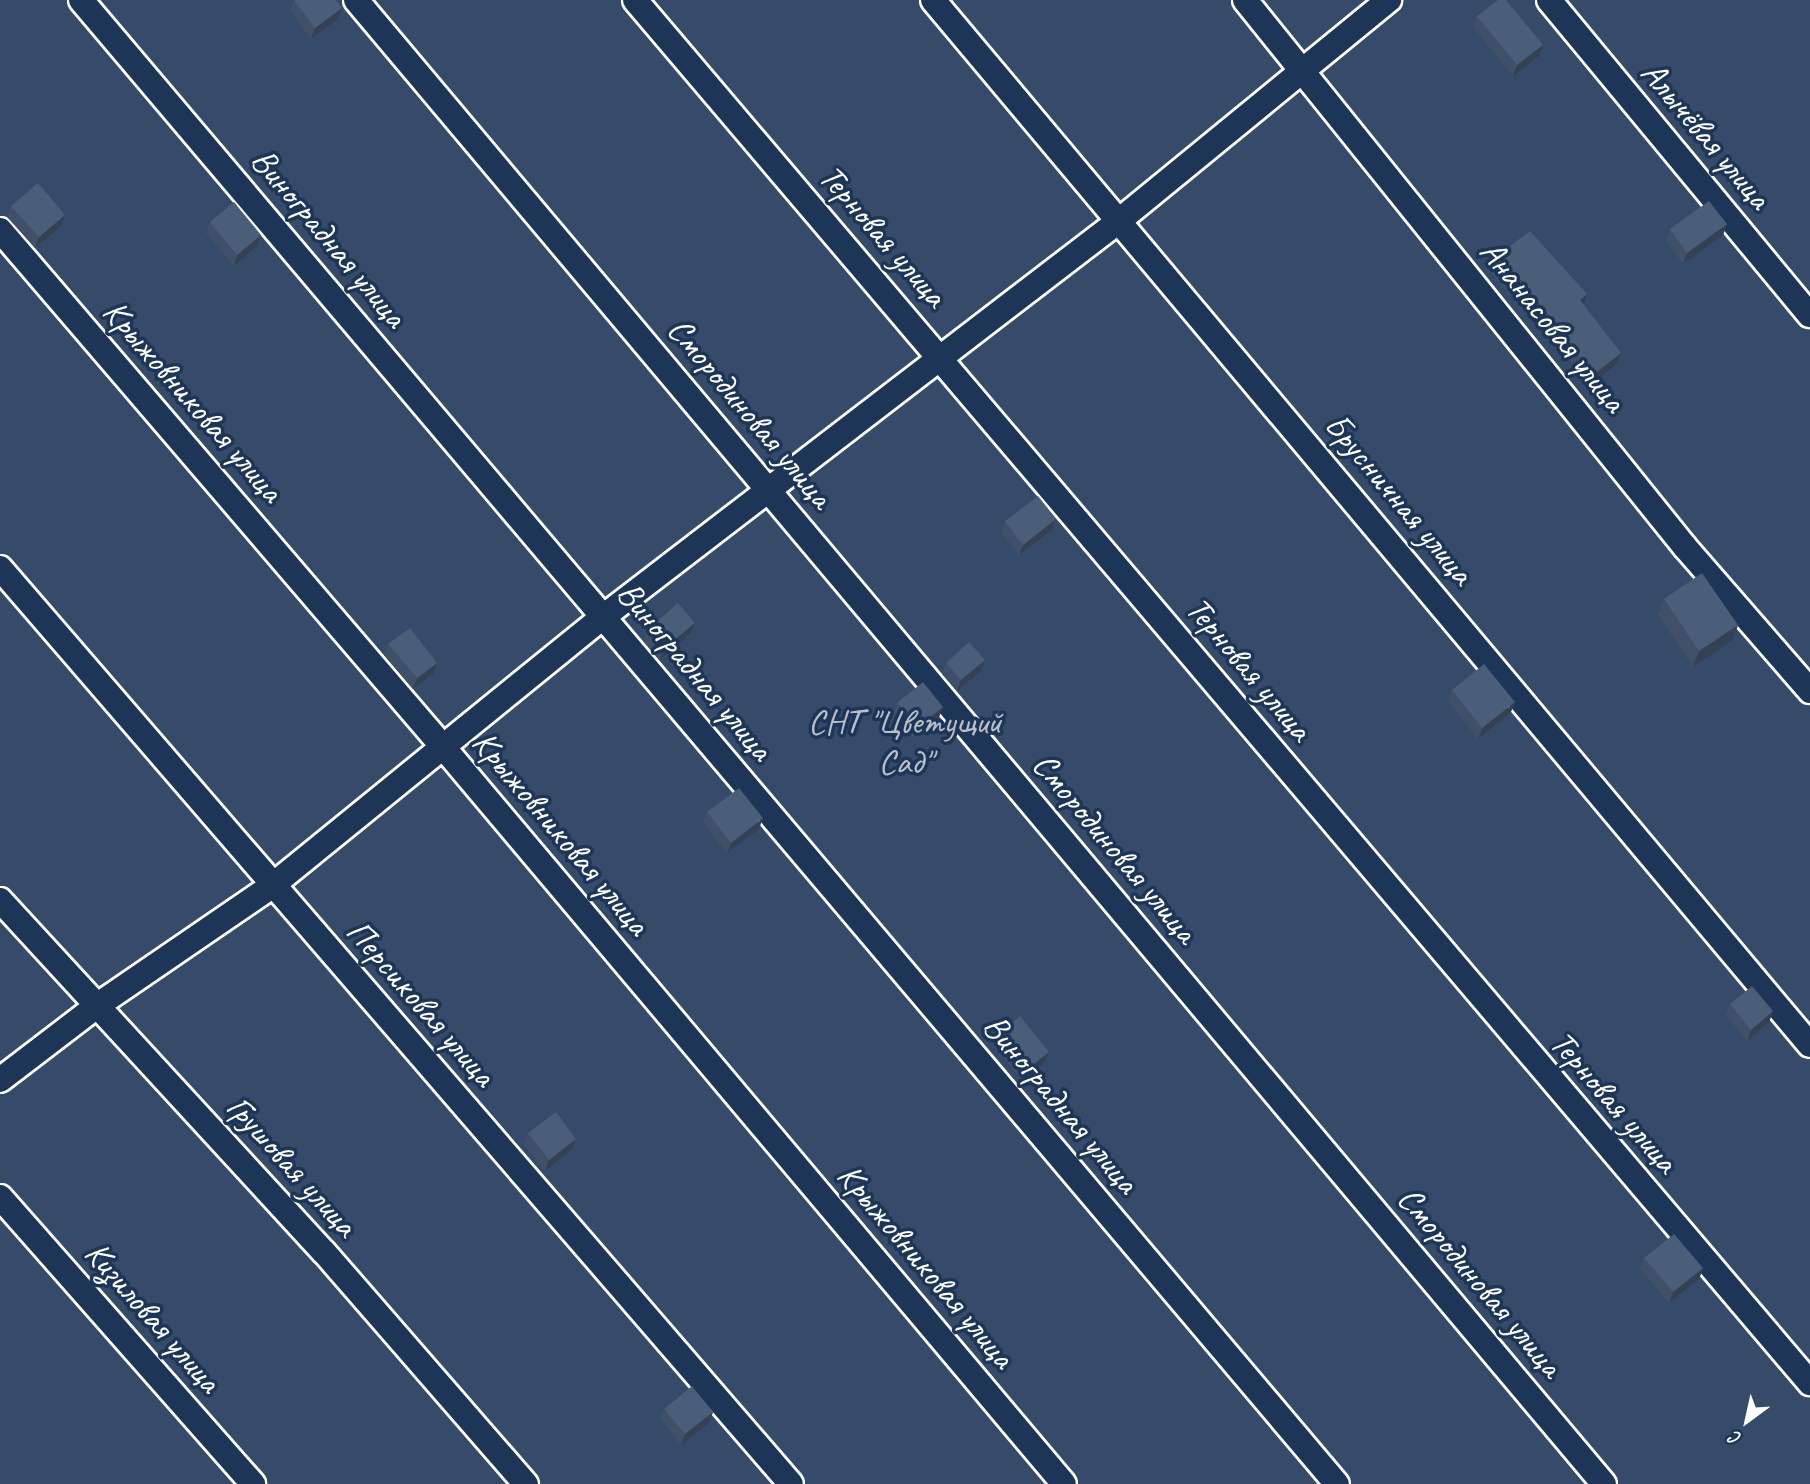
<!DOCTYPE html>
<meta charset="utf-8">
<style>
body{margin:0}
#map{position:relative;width:1810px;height:1484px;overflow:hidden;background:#1d3557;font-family:Caveat,sans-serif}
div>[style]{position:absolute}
.green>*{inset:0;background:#364b69}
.roads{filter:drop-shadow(2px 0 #fff) drop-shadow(-2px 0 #fff) drop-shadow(0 2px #fff) drop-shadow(0 -2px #fff)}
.minor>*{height:24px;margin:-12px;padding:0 12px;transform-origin:12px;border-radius:12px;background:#1d3557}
.wall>*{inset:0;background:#405068}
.shaded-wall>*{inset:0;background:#344155}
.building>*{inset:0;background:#4a5d79}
span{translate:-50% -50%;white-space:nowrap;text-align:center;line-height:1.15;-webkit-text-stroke:7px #1d3557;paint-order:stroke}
.street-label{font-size:35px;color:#fff}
.park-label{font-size:35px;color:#b9c0ca}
.north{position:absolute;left:1712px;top:1386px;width:70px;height:70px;-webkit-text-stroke:5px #1d3557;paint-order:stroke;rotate:213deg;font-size:19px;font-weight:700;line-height:28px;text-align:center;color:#fff}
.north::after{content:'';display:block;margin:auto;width:24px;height:32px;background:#fff;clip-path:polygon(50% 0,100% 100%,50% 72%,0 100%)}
</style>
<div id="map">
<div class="green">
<i style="clip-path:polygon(0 0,1810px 0,1810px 1484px,0 1484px)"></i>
</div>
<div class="roads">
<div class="minor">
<i style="left:81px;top:0;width:1944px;rotate:49.76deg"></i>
<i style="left:356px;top:0;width:1939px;rotate:49.94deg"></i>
<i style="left:635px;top:0;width:1815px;rotate:49.65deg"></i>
<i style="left:933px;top:0;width:1364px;rotate:50deg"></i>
<i style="left:1245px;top:0;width:702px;rotate:51.19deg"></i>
<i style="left:1685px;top:547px;width:191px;rotate:49deg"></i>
<i style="left:1549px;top:0;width:409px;rotate:50.4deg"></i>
<i style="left:0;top:230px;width:682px;rotate:49.4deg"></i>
<i style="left:444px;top:748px;width:962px;rotate:49.89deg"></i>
<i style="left:0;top:568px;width:1210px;rotate:49.19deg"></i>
<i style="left:0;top:900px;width:478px;rotate:47.4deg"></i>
<i style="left:324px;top:1252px;width:308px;rotate:49deg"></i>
<i style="left:0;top:1080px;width:123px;rotate:-37.4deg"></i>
<i style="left:98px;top:1005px;width:212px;rotate:-34.4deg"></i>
<i style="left:273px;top:885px;width:425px;rotate:-39.1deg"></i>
<i style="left:603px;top:617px;width:652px;rotate:-37.52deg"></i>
<i style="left:1120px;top:220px;width:348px;rotate:-39.3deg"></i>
<i style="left:0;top:1197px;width:383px;rotate:48.6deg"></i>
</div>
</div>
<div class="wall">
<i style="clip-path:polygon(294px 0,338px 19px,311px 39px,290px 11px)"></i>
<i style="clip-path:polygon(1477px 16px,1539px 56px,1513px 76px,1473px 27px)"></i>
<i style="clip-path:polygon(11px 206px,65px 215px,61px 226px,35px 248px,7px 217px)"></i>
<i style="clip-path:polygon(210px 222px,261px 235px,257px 246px,234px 266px,206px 233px)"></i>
<i style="clip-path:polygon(1727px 224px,1723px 235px,1683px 264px,1666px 240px,1670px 229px)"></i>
<i style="clip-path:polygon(1493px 259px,1584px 304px,1617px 364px,1589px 385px,1517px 290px,1510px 296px,1489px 270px)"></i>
<i style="clip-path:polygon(1056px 519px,1052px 530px,1019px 555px,1001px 532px,1005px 521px)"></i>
<i style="clip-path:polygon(1664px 599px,1738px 625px,1732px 641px,1693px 667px,1658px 615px)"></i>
<i style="clip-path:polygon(647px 630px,691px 633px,660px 660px,643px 641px)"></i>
<i style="clip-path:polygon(388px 644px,433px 674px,413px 689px,384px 655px)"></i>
<i style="clip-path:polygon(985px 660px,981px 671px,957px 691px,942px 674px,946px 663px)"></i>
<i style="clip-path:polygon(1452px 690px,1511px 712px,1478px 739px,1448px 701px)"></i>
<i style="clip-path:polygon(897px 703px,943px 707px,939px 717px,914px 738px,893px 714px)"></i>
<i style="clip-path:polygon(707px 812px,759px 829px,727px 853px,703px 823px)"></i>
<i style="clip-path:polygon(1730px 1004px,1773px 1011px,1769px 1022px,1747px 1041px,1726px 1015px)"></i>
<i style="clip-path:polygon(998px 1034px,1045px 1062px,1022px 1081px,994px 1045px)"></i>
<i style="clip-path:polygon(528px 1133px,576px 1139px,572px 1149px,545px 1171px,524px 1144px)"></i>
<i style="clip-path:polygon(1644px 1258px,1703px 1268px,1699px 1279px,1669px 1303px,1640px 1269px)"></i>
<i style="clip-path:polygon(664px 1409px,713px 1412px,709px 1423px,681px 1445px,660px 1419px)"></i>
</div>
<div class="shaded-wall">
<i style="clip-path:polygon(342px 8px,338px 19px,311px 39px,315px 28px)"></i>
<i style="clip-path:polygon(1543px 45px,1539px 56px,1513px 76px,1517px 65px)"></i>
<i style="clip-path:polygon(65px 215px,61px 226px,35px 248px,39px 237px)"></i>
<i style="clip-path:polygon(1727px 224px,1723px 235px,1683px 264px,1687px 253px)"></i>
<i style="clip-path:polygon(261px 235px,257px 246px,234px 266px,237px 255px)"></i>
<i style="clip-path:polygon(1521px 279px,1517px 290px,1510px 296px,1514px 285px)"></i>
<i style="clip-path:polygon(1587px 294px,1584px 305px,1580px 300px)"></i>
<i style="clip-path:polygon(1621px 353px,1617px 364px,1589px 385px,1593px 375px)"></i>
<i style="clip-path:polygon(1056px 519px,1052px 530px,1019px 555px,1023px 545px)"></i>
<i style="clip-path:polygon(695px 623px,691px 633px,660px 660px,663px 649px)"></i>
<i style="clip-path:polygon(1738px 625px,1732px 641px,1693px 667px,1699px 651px)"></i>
<i style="clip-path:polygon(985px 660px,981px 671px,957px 691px,961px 680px)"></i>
<i style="clip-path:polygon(437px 663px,433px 674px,413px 689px,417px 678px)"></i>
<i style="clip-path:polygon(1515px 702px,1511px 712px,1478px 739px,1482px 728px)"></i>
<i style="clip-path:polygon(943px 707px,939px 717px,914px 738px,918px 727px)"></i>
<i style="clip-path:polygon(763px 818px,759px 829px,727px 853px,731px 843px)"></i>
<i style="clip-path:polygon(1773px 1011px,1769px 1022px,1747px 1041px,1751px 1030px)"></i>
<i style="clip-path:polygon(1049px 1052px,1045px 1062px,1022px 1081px,1026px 1070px)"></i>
<i style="clip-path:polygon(576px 1139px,572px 1149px,545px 1171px,549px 1160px)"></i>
<i style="clip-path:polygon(1703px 1268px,1699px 1279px,1669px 1303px,1673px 1292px)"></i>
<i style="clip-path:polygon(713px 1412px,709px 1423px,681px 1445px,685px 1434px)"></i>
</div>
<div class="building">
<i style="clip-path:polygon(294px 0,336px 0,342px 8px,315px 28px)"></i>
<i style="clip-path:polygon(1498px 0,1506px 0,1543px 45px,1517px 65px,1477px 16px)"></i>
<i style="clip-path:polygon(38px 183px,65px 215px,39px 237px,11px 206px)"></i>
<i style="clip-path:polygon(1709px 201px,1727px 224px,1687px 253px,1670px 229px)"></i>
<i style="clip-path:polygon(234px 202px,261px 235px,237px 255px,210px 222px)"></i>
<i style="clip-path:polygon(1530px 231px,1587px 294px,1580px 300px,1621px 353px,1593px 375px,1521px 279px,1514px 285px,1493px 259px)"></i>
<i style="clip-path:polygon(1038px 496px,1056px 519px,1023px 545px,1005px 521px)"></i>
<i style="clip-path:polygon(1702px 573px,1738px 625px,1699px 651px,1664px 599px)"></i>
<i style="clip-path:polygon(678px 603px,695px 623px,663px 649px,647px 630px)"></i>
<i style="clip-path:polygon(410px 628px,437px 663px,417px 678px,388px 644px)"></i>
<i style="clip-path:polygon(969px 642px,985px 660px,961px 680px,946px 663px)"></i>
<i style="clip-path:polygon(1484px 664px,1515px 702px,1482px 728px,1452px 690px)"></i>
<i style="clip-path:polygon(923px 682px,943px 707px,918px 727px,897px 703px)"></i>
<i style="clip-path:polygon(739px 788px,763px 818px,731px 843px,707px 812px)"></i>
<i style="clip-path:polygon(1752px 986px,1773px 1011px,1751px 1030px,1730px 1004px)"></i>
<i style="clip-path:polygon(1020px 1016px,1049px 1052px,1026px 1070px,998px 1034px)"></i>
<i style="clip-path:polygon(556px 1112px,576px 1139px,549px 1160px,528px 1133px)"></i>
<i style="clip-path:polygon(1674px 1234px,1703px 1268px,1673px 1292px,1644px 1258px)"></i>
<i style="clip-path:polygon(692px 1386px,713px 1412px,685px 1434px,664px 1409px)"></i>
</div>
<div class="street-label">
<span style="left:1706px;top:135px;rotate:50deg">Алычёвая улица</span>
<span style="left:883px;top:236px;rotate:49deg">Терновая улица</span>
<span style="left:329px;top:238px;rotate:50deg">Виноградная улица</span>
<span style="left:1553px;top:326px;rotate:51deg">Ананасовая улица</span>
<span style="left:193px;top:401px;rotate:49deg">Крыжовниковая улица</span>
<span style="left:750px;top:413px;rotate:50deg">Смородиновая улица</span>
<span style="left:1399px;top:499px;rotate:50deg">Брусничная улица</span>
<span style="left:1249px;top:669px;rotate:50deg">Терновая улица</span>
<span style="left:695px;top:671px;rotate:50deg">Виноградная улица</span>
<span style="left:561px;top:833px;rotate:50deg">Крыжовниковая улица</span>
<span style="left:1115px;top:848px;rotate:50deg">Смородиновая улица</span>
<span style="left:421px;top:1003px;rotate:49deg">Персиковая улица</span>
<span style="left:1614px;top:1102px;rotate:49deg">Терновая улица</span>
<span style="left:1061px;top:1104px;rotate:50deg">Виноградная улица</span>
<span style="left:292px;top:1166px;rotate:48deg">Грушовая улица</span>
<span style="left:926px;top:1266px;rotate:50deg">Крыжовниковая улица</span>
<span style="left:1480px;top:1282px;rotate:50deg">Смородиновая улица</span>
<span style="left:153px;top:1317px;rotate:49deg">Кизиловая улица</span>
</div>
<div class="park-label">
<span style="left:905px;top:742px">СНТ "Цветущий<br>Сад"</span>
</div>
<div class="north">С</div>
</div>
